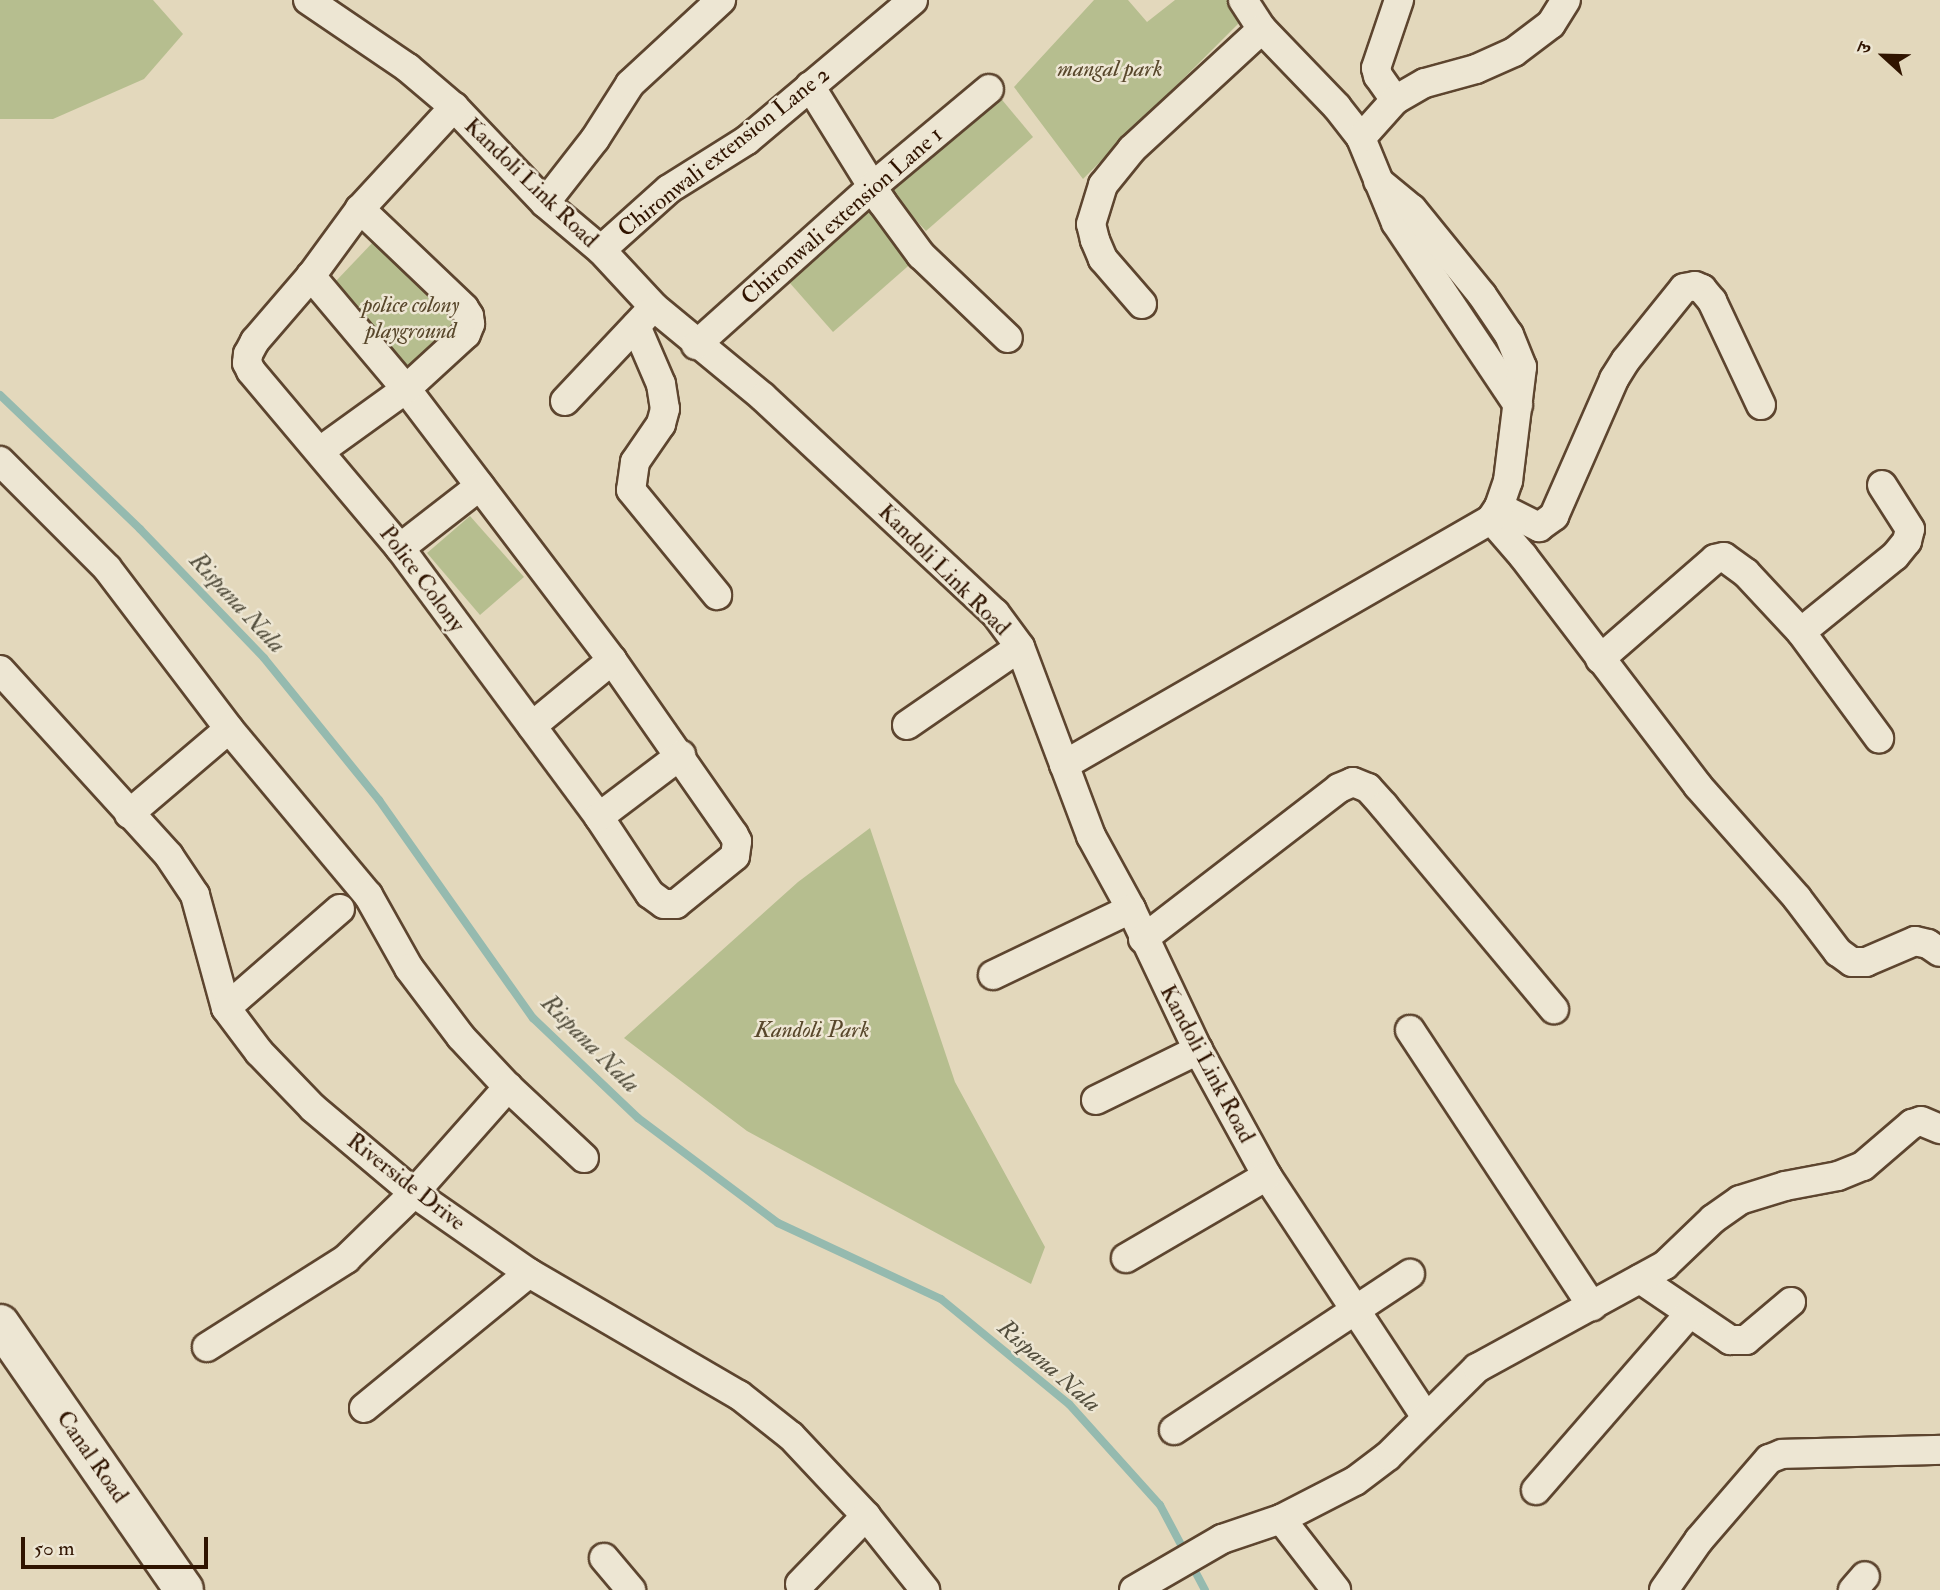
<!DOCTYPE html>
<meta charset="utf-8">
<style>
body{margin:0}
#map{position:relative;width:1940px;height:1590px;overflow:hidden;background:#e3d8bc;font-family:"IM FELL Double Pica","Noto Serif Devanagari",serif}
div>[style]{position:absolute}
.green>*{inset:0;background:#b6be8f}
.stream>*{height:8px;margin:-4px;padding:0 4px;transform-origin:4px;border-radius:4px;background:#95baaf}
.roads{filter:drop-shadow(2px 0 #5d452f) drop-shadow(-2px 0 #5d452f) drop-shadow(0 2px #5d452f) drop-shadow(0 -2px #5d452f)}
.street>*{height:28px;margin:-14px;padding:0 14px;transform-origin:14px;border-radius:14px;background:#ede6d3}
.secondary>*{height:38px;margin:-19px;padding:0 19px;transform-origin:19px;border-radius:19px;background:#ede6d3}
span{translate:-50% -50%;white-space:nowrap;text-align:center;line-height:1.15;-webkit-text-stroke:5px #ede6d3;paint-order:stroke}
.park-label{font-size:23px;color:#58472b;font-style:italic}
.street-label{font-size:23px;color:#301400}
.water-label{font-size:24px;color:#534e3d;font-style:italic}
.north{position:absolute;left:1849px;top:21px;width:70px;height:70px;-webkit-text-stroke:5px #ede6d3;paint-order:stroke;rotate:292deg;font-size:19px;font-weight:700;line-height:28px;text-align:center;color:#301400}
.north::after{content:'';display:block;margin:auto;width:24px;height:32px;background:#301400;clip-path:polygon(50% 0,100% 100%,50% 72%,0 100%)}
.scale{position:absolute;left:21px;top:1537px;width:187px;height:32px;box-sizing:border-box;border:4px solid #301400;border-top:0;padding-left:9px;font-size:21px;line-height:24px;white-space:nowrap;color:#301400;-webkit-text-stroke:5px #ede6d3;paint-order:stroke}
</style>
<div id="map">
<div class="green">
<i style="clip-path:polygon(0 0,153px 0,183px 34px,144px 79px,53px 119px,0 119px)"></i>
<i style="clip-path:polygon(1094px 0,1128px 0,1147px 22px,1175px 0,1228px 0,1243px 19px,1083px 179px,1014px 87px)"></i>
<i style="clip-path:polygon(998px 95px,1033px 137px,926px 231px,889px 191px)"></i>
<i style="clip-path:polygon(871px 209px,915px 260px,833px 332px,789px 282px)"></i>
<i style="clip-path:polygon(376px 239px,463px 318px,408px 370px,336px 281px)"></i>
<i style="clip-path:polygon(470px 516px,524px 577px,480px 615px,427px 553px)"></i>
<i style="clip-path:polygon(870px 828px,955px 1082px,1045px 1247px,1031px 1284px,747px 1131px,624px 1038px,798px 882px)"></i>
</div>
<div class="stream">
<i style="left:0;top:395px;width:194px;rotate:43.7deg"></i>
<i style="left:140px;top:529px;width:179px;rotate:46.1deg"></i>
<i style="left:264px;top:658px;width:183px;rotate:51deg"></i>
<i style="left:379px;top:800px;width:267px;rotate:54.8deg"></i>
<i style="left:533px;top:1018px;width:145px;rotate:43.6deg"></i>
<i style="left:638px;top:1118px;width:175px;rotate:36.9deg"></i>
<i style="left:778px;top:1223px;width:180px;rotate:25deg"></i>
<i style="left:941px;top:1299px;width:166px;rotate:39.4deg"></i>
<i style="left:1069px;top:1404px;width:136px;rotate:48deg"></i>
<i style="left:1160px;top:1505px;width:96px;rotate:62.1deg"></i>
</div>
<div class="roads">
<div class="street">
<i style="left:308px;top:0;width:121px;rotate:34.2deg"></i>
<i style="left:408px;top:68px;width:60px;rotate:40.3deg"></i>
<i style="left:454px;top:107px;width:132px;rotate:46.5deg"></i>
<i style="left:545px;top:203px;width:73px;rotate:40deg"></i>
<i style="left:601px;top:250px;width:78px;rotate:47.1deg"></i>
<i style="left:654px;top:307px;width:141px;rotate:39.5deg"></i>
<i style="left:763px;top:397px;width:317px;rotate:43deg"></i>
<i style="left:995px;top:613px;width:42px;rotate:53.7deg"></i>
<i style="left:1020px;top:647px;width:202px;rotate:69.4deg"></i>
<i style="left:1091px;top:836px;width:83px;rotate:61.3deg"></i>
<i style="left:1131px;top:909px;width:156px;rotate:64.6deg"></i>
<i style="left:1198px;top:1050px;width:144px;rotate:61.3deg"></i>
<i style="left:1267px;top:1176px;width:289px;rotate:56.6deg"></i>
<i style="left:1243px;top:0;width:35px;rotate:57deg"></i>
<i style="left:810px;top:86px;width:137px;rotate:58.2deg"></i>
<i style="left:882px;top:202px;width:66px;rotate:53.7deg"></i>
<i style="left:921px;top:255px;width:120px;rotate:43.7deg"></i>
<i style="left:1395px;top:100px;width:29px;rotate:-125deg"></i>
<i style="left:1378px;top:76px;width:8px;rotate:-104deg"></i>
<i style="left:1376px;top:68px;width:72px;rotate:-71.3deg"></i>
<i style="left:545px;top:203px;width:81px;rotate:-52deg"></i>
<i style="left:595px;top:139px;width:65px;rotate:-57.5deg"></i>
<i style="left:630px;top:84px;width:124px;rotate:-42.7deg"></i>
<i style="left:601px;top:250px;width:91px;rotate:-41.9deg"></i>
<i style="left:669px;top:189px;width:92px;rotate:-32.1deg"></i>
<i style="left:747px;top:140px;width:217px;rotate:-40.1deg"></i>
<i style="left:311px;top:276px;width:86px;rotate:130.7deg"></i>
<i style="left:255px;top:341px;width:15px;rotate:118deg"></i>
<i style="left:248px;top:354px;width:9px;rotate:96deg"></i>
<i style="left:247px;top:363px;width:9px;rotate:63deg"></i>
<i style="left:251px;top:371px;width:231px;rotate:49.9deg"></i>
<i style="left:400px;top:548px;width:335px;rotate:53.5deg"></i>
<i style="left:599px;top:817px;width:92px;rotate:56.5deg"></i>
<i style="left:650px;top:894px;width:17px;rotate:36deg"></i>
<i style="left:664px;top:904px;width:12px"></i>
<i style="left:676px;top:904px;width:76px;rotate:-39.1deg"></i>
<i style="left:735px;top:856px;width:15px;rotate:-82deg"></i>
<i style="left:737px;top:841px;width:7px;rotate:-117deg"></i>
<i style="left:734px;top:835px;width:213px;rotate:-124.9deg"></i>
<i style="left:612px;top:660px;width:340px;rotate:-127.2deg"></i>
<i style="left:406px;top:389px;width:148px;rotate:-130.1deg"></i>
<i style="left:311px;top:276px;width:83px;rotate:-53.8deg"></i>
<i style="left:360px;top:209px;width:139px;rotate:-47.3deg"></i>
<i style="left:1142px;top:304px;width:60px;rotate:-130.9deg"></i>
<i style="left:1103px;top:259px;width:21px;rotate:-113deg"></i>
<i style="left:1095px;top:240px;width:16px;rotate:-104deg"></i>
<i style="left:1091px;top:224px;width:41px;rotate:-72.9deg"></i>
<i style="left:1103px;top:185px;width:46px;rotate:-51.1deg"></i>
<i style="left:1132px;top:149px;width:177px;rotate:-42.7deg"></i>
<i style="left:1262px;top:29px;width:108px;rotate:46.1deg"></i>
<i style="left:1337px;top:107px;width:39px;rotate:52deg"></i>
<i style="left:636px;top:326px;width:63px;rotate:66.7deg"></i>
<i style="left:661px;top:384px;width:25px;rotate:81deg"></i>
<i style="left:665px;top:409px;width:16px;rotate:105deg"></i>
<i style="left:661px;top:424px;width:46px;rotate:124.4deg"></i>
<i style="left:635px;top:462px;width:28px;rotate:98deg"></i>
<i style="left:631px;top:490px;width:136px;rotate:50.7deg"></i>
<i style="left:696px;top:345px;width:238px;rotate:-41.9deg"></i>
<i style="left:873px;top:186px;width:151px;rotate:-39.9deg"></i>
<i style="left:565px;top:401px;width:120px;rotate:-46.7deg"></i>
<i style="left:1518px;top:405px;width:219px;rotate:-123.8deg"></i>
<i style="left:1396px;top:223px;width:92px;rotate:-112.4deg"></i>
<i style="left:1361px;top:138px;width:51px;rotate:-48.2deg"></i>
<i style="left:1395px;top:100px;width:34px;rotate:-30deg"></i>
<i style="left:1425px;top:83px;width:53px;rotate:-15.4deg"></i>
<i style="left:1476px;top:69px;width:42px;rotate:-24.1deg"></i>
<i style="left:1514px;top:52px;width:46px;rotate:-37.1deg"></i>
<i style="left:1551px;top:24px;width:28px;rotate:-58deg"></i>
<i style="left:320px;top:451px;width:106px;rotate:-35.8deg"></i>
<i style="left:406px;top:389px;width:81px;rotate:-42.5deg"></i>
<i style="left:466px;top:334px;width:11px;rotate:-68deg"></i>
<i style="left:470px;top:324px;width:8px;rotate:-97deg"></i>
<i style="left:469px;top:316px;width:9px;rotate:-122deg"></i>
<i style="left:464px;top:308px;width:144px;rotate:-136.4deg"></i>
<i style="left:0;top:461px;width:151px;rotate:45deg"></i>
<i style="left:107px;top:568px;width:202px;rotate:52.8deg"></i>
<i style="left:229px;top:729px;width:217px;rotate:50.1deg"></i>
<i style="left:368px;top:895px;width:84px;rotate:60.7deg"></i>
<i style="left:409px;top:968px;width:86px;rotate:53deg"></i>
<i style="left:461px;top:1037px;width:69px;rotate:46.8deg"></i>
<i style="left:1499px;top:507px;width:45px;rotate:26.6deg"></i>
<i style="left:1539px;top:527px;width:19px;rotate:-36deg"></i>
<i style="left:1554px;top:516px;width:150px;rotate:-66.3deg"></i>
<i style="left:1614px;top:379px;width:22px;rotate:-58deg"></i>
<i style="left:1626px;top:360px;width:92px;rotate:-51.1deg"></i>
<i style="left:1684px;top:288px;width:11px;rotate:-10deg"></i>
<i style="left:1695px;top:286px;width:8px;rotate:23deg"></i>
<i style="left:1702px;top:289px;width:16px;rotate:50deg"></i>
<i style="left:1712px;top:301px;width:115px;rotate:64.8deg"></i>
<i style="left:1491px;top:519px;width:49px;rotate:49.1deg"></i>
<i style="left:1523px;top:556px;width:289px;rotate:52.7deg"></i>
<i style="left:1698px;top:786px;width:149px;rotate:48.5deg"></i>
<i style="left:1797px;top:898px;width:68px;rotate:52.8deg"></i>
<i style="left:1838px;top:952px;width:17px;rotate:36deg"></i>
<i style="left:1852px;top:962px;width:14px"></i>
<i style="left:1866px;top:962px;width:53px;rotate:-23.2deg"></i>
<i style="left:1915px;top:941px;width:13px;rotate:13deg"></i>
<i style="left:1928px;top:944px;width:14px;rotate:34deg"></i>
<i style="left:400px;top:548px;width:101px;rotate:-37.8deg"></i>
<i style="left:1801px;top:632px;width:121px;rotate:-39deg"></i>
<i style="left:1895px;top:556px;width:19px;rotate:-51deg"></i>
<i style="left:1907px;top:541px;width:12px;rotate:-76deg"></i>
<i style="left:1910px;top:529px;width:52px;rotate:-122.5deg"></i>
<i style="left:1600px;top:659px;width:152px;rotate:-41deg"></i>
<i style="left:1715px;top:559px;width:9px;rotate:-13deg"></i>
<i style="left:1724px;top:557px;width:27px;rotate:36deg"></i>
<i style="left:1746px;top:573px;width:81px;rotate:47deg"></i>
<i style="left:1801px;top:632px;width:132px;rotate:53.7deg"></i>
<i style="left:0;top:670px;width:251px;rotate:47.7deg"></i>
<i style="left:169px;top:856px;width:47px;rotate:56.3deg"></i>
<i style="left:195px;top:895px;width:117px;rotate:74.7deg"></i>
<i style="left:226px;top:1008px;width:55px;rotate:53.1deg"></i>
<i style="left:259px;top:1052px;width:78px;rotate:46deg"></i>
<i style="left:313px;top:1108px;width:132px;rotate:40.1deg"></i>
<i style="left:414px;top:1193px;width:140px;rotate:34.8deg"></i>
<i style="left:529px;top:1273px;width:243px;rotate:30.2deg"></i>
<i style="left:739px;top:1395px;width:66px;rotate:38.3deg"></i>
<i style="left:791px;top:1436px;width:110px;rotate:46.8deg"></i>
<i style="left:866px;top:1516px;width:95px;rotate:51.4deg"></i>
<i style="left:907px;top:725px;width:137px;rotate:-34.6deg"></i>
<i style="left:532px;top:726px;width:104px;rotate:-39.5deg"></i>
<i style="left:1064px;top:765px;width:493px;rotate:-29.9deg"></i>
<i style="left:1491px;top:519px;width:14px;rotate:-56deg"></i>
<i style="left:1499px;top:507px;width:28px;rotate:-71deg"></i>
<i style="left:1508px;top:481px;width:115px;rotate:-83deg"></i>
<i style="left:1522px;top:367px;width:35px;rotate:-112deg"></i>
<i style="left:1509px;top:335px;width:48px;rotate:-124deg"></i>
<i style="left:1482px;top:295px;width:111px;rotate:-129.1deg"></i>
<i style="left:1412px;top:209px;width:44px;rotate:-140.5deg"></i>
<i style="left:129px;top:814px;width:131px;rotate:-40.4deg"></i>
<i style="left:599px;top:817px;width:103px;rotate:-37.1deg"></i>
<i style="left:1143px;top:939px;width:247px;rotate:-37.6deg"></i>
<i style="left:1339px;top:788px;width:15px;rotate:-23deg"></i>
<i style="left:1353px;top:782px;width:16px;rotate:22deg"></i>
<i style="left:1368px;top:788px;width:24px;rotate:48deg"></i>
<i style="left:1384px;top:806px;width:265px;rotate:50.1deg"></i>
<i style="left:993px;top:975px;width:153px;rotate:-25.6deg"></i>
<i style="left:226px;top:1008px;width:151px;rotate:-41deg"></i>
<i style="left:1410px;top:1030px;width:331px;rotate:56.6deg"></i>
<i style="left:1096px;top:1100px;width:114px;rotate:-26.1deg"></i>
<i style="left:1126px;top:1258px;width:163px;rotate:-30.2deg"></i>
<i style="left:1640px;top:1279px;width:109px;rotate:34.1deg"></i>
<i style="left:1730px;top:1340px;width:16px"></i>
<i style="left:1746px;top:1340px;width:59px;rotate:-40.2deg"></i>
<i style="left:207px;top:1347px;width:165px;rotate:-32.3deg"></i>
<i style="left:346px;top:1259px;width:95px;rotate:-44.1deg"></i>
<i style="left:414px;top:1193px;width:142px;rotate:-48.4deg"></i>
<i style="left:508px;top:1087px;width:104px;rotate:43.1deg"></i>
<i style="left:364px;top:1408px;width:213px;rotate:-39.3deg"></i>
<i style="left:1174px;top:1430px;width:283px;rotate:-33.5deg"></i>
<i style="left:1536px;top:1490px;width:233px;rotate:-49deg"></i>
<i style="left:1281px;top:1519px;width:90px;rotate:52.2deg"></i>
<i style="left:604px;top:1558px;width:42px;rotate:49.8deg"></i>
<i style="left:800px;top:1584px;width:95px;rotate:-45.9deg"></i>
<i style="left:1134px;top:1590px;width:102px;rotate:-30.1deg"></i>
<i style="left:1222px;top:1539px;width:62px;rotate:-18.7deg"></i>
<i style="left:1281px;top:1519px;width:83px;rotate:-27.2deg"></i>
<i style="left:1355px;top:1481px;width:41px;rotate:-37.1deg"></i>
<i style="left:1388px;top:1456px;width:125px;rotate:-44.7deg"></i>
<i style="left:1477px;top:1368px;width:214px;rotate:-28.7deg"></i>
<i style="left:1665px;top:1265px;width:66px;rotate:-43.8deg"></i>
<i style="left:1713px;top:1219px;width:33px;rotate:-35deg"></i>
<i style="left:1740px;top:1200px;width:47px;rotate:-17.3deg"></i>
<i style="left:1785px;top:1186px;width:54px;rotate:-10.7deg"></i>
<i style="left:1838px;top:1176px;width:27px;rotate:-22deg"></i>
<i style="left:1863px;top:1166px;width:65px;rotate:-40.6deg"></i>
<i style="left:1912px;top:1124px;width:9px;rotate:-18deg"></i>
<i style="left:1921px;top:1121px;width:21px;rotate:23deg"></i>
<i style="left:1664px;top:1590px;width:61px;rotate:-55deg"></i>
<i style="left:1699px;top:1540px;width:107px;rotate:-49.2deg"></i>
<i style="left:1769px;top:1459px;width:14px;rotate:-21deg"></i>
<i style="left:1782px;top:1454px;width:158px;rotate:-1.5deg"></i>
<i style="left:1853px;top:1590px;width:18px;rotate:-49deg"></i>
</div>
<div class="secondary">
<i style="left:0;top:1324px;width:323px;rotate:55.3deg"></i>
</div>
</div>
<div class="park-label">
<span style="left:1110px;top:69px">mangal park</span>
<span style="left:411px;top:318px">police colony<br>playground</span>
<span style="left:812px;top:1030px">Kandoli Park</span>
</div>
<div class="street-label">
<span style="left:724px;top:152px;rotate:-38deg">Chironwali extension Lane 2</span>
<span style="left:531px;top:183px;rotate:44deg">Kandoli Link Road</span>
<span style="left:842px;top:216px;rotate:-41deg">Chironwali extension Lane 1</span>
<span style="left:944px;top:570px;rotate:45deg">Kandoli Link Road</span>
<span style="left:422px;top:579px;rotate:53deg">Police Colony</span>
<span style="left:1207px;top:1064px;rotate:62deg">Kandoli Link Road</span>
<span style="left:406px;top:1182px;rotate:38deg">Riverside Drive</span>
<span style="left:92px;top:1457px;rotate:55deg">Canal Road</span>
</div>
<div class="water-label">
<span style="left:237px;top:603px;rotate:47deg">Rispana Nala</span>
<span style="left:590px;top:1044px;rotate:45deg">Rispana Nala</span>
<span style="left:1049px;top:1366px;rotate:41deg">Rispana Nala</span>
</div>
<div class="north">उ</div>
<div class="scale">50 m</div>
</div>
